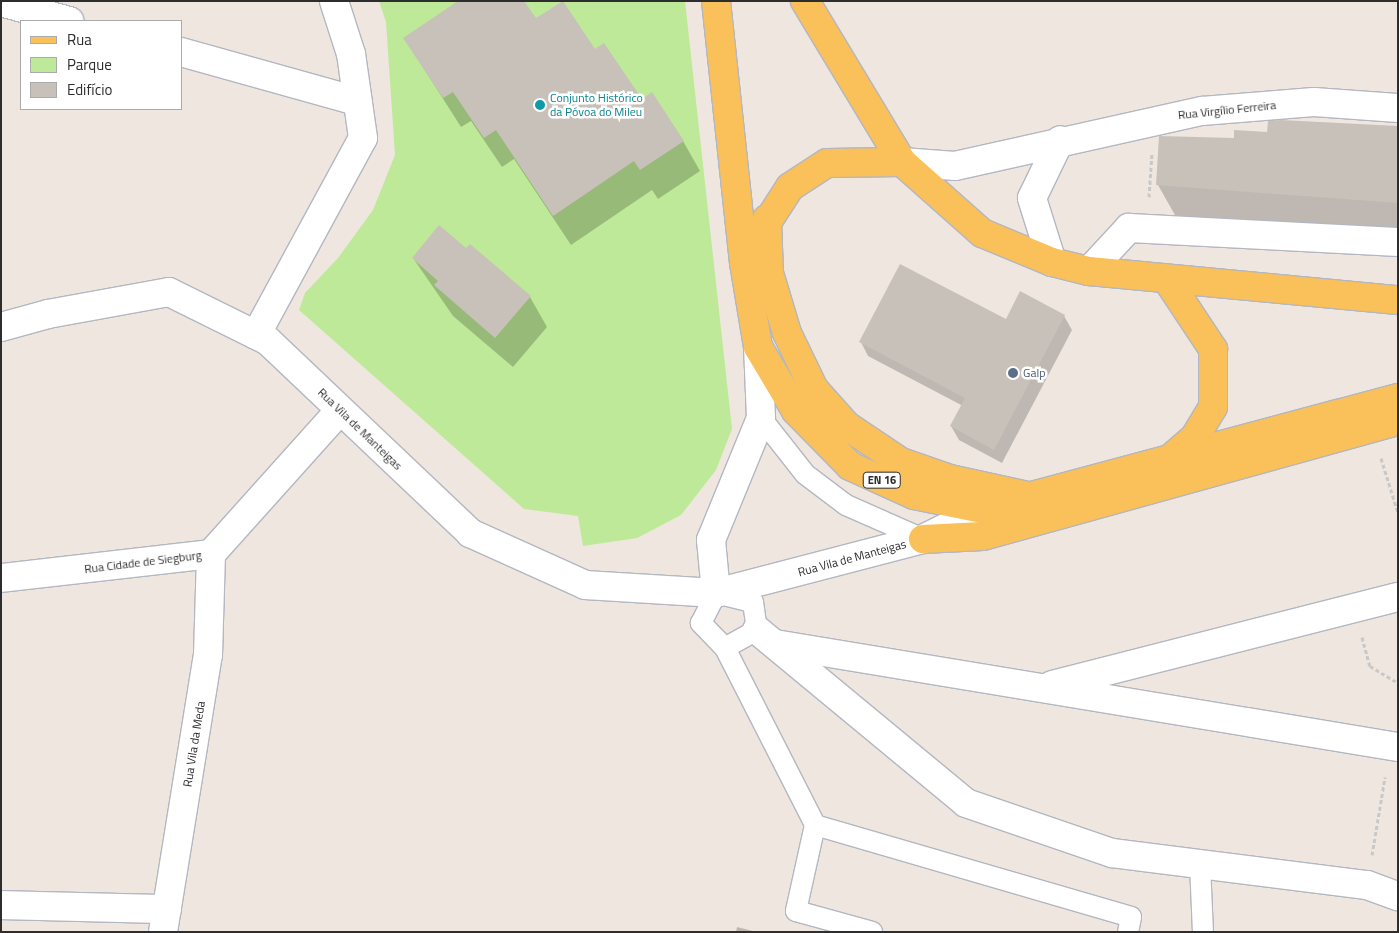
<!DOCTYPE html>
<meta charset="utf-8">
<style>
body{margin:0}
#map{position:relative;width:1399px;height:933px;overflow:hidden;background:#efe6df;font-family:"Titillium Web",sans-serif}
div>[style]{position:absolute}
.green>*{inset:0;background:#bee998}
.shadow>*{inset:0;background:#0003}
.building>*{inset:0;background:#c8c1ba}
.path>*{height:3px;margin-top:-1.5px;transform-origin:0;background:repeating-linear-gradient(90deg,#c8c8c8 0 4px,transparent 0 6.5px)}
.roads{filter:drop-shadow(1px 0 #b3b7c1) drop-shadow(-1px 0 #b3b7c1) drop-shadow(0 1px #b3b7c1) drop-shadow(0 -1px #b3b7c1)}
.service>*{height:20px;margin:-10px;padding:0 10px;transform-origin:10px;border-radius:10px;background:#fff}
.minor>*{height:28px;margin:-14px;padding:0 14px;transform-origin:14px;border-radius:14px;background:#fff}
.secondary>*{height:28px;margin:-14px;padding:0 14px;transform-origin:14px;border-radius:14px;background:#fff}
.primary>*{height:28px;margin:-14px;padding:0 14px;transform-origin:14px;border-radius:14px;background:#fac059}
.dots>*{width:14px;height:14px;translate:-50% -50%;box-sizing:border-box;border:2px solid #fff;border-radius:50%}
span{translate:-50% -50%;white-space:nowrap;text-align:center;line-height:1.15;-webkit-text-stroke:5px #fff;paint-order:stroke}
.shield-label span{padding:1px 4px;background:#fff;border:1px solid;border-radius:4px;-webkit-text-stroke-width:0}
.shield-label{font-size:11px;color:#2d2d2d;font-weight:700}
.culture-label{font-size:12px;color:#0d838f}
.left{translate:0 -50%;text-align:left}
.street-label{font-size:12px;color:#2d2d2d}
.service-label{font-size:12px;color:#4e5e75}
.frame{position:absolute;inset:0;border:2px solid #2d2d2d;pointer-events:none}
.legend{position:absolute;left:20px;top:20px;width:162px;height:90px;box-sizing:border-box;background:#fff;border:1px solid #ababab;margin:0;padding:6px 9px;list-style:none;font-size:15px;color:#2d2d2d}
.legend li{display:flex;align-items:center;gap:10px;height:25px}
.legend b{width:25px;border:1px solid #ababab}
</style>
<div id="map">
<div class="green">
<i style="clip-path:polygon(379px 1px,685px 1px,732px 429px,716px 470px,681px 515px,637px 538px,583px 546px,578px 516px,524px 509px,299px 310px,305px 293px,338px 258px,373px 210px,395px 155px,386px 22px)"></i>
</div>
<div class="shadow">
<i style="clip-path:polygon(536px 20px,595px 50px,683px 141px,700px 171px,658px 199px,652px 190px,571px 245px,514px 159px,502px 167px,471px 121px,461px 127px,405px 39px)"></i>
<i style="clip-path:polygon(1398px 129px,1398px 240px,1180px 224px,1158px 185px,1235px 139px,1268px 133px)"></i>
<i style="clip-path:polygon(466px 250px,530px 297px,547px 327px,513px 367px,453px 316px,413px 258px)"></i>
<i style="clip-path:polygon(1064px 316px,1072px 330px,1002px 463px,959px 440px,951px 426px,963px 406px,868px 356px,861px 342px)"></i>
<i style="clip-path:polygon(737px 927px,757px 932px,736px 932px)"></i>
</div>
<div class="building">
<i style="clip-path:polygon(458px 1px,524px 1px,536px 18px,563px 1px,595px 49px,604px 43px,642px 99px,652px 92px,684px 141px,640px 170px,634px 161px,553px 216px,496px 130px,484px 138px,453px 92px,443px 98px,403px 38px)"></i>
<i style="clip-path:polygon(1281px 120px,1398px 126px,1398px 203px,1156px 185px,1159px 136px,1234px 138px,1234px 130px,1267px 132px,1268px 121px)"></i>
<i style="clip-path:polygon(439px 225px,466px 248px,470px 244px,531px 296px,495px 338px,434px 285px,438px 281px,412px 258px)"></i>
<i style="clip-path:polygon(900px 264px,1006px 319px,1020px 291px,1065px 315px,994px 450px,950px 426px,965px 398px,859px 342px)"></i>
</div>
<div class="path">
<i style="left:1149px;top:197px;width:44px;rotate:-86.1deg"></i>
<i style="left:1381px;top:458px;width:58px;rotate:72.8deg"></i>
<i style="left:1362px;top:637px;width:30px;rotate:75deg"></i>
<i style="left:1370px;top:666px;width:33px;rotate:31deg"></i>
<i style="left:1372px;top:855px;width:79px;rotate:-80.5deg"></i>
</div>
<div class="roads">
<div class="service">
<i style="left:761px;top:418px;width:71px;rotate:51.8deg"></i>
<i style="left:805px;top:474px;width:51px;rotate:37.1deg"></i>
<i style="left:846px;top:505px;width:84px;rotate:23.8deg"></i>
<i style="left:716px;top:593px;width:38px;rotate:14deg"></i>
<i style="left:753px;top:602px;width:28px;rotate:82deg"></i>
<i style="left:757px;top:630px;width:37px;rotate:151deg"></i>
<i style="left:725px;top:648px;width:35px;rotate:-134deg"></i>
<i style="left:701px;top:623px;width:34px;rotate:-63deg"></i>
<i style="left:725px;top:648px;width:199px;rotate:63deg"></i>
<i style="left:815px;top:825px;width:88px;rotate:102.5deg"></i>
<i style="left:796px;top:911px;width:79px;rotate:15.4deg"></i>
<i style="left:815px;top:825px;width:329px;rotate:16.2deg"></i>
<i style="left:1131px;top:917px;width:15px;rotate:101deg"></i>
<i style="left:1200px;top:864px;width:68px;rotate:87.5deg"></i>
</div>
<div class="minor">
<i style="left:1px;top:2px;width:71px;rotate:15.6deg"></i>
<i style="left:181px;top:52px;width:183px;rotate:15.6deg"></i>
<i style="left:902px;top:162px;width:53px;rotate:4.3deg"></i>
<i style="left:955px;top:166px;width:253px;rotate:-12.6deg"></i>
<i style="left:1202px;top:111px;width:112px;rotate:-4.6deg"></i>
<i style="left:1314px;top:102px;width:84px;rotate:4.1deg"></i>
<i style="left:1052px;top:262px;width:67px;rotate:-107.4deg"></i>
<i style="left:1032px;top:198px;width:64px;rotate:-64.2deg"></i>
<i style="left:1089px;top:271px;width:59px;rotate:-47.1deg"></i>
<i style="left:1129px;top:228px;width:269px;rotate:3deg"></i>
<i style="left:256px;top:335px;width:224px;rotate:-61.5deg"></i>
<i style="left:363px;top:138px;width:85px;rotate:-98.1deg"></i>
<i style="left:351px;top:54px;width:56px;rotate:-107.8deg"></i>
<i style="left:1px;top:578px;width:211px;rotate:-6.5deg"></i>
<i style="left:211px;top:554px;width:193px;rotate:-48.1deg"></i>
<i style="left:757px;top:630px;width:271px;rotate:39.6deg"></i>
<i style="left:966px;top:803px;width:154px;rotate:18.9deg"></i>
<i style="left:1112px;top:853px;width:257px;rotate:7.2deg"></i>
<i style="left:1367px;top:885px;width:33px;rotate:20deg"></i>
<i style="left:775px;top:644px;width:631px;rotate:9.39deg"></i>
<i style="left:1052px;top:685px;width:357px;rotate:-14.3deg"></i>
<i style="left:1px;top:905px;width:166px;rotate:1.4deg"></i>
<i style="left:163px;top:932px;width:281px;rotate:-80.8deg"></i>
<i style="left:208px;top:655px;width:101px;rotate:-88.3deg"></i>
</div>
<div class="secondary">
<i style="left:1px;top:327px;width:49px;rotate:-15.5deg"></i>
<i style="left:48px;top:314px;width:123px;rotate:-10.3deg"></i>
<i style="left:169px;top:292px;width:110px;rotate:26.3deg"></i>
<i style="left:268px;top:341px;width:279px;rotate:43.5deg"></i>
<i style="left:470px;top:533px;width:126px;rotate:24.3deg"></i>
<i style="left:585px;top:585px;width:131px;rotate:3.5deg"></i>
<i style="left:716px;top:593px;width:214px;rotate:-14.6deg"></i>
<i style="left:923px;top:539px;width:67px;rotate:-26.6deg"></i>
<i style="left:716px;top:593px;width:53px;rotate:-95.4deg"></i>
<i style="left:711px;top:540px;width:132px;rotate:-67.7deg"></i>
<i style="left:761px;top:418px;width:71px;rotate:-92.4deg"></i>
</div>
<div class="primary">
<i style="left:716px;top:1px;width:263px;rotate:83.9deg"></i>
<i style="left:744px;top:263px;width:85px;rotate:80.5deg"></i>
<i style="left:758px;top:347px;width:74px;rotate:59.3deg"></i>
<i style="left:796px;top:411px;width:77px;rotate:45.5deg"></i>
<i style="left:850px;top:466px;width:70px;rotate:24.4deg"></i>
<i style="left:914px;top:495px;width:70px;rotate:11.5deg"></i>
<i style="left:983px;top:509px;width:430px;rotate:-15deg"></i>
<i style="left:805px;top:1px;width:188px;rotate:58.9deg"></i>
<i style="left:902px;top:162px;width:107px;rotate:41.6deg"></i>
<i style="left:982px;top:233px;width:76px;rotate:22.5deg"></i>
<i style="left:1052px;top:262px;width:38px;rotate:14deg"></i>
<i style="left:1089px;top:271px;width:310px;rotate:5.4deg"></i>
<i style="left:767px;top:219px;width:54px;rotate:87.9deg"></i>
<i style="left:769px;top:273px;width:63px;rotate:73.3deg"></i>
<i style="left:787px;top:333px;width:62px;rotate:64.3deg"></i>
<i style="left:814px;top:389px;width:50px;rotate:48.3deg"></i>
<i style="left:847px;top:426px;width:65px;rotate:33.7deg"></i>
<i style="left:901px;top:462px;width:52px;rotate:19.1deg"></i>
<i style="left:950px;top:479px;width:76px;rotate:12.2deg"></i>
<i style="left:759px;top:235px;width:57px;rotate:-57.1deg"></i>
<i style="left:790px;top:187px;width:44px;rotate:-33deg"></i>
<i style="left:827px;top:163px;width:75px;rotate:-0.8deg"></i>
<i style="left:1168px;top:281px;width:82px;rotate:56.5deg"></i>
<i style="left:1213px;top:349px;width:58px;rotate:90deg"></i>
<i style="left:1213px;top:407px;width:35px;rotate:121deg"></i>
<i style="left:1195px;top:437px;width:29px;rotate:139deg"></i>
<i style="left:923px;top:539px;width:60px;rotate:-2.9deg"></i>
<i style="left:983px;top:536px;width:431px;rotate:-15.5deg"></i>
</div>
</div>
<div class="dots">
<i style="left:540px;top:105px;background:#0f9aa8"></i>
<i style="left:1013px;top:373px;background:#5c6f8a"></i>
</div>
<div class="shield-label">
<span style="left:882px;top:480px">EN 16</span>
</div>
<div class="culture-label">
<span class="left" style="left:550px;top:105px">Conjunto Histórico<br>da Póvoa do Mileu</span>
</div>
<div class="street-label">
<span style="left:1227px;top:110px;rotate:-6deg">Rua Virgílio Ferreira</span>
<span style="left:360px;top:429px;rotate:44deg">Rua Vila de Manteigas</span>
<span style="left:852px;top:558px;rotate:-15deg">Rua Vila de Manteigas</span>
<span style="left:143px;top:562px;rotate:-7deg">Rua Cidade de Siegburg</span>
<span style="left:194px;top:744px;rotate:-81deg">Rua Vila da Meda</span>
</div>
<div class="service-label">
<span class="left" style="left:1023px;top:373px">Galp</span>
</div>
<div class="frame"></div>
<ul class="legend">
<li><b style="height:6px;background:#fac059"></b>Rua</li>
<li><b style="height:14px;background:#bee998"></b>Parque</li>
<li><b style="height:14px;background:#c8c1ba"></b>Edifício</li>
</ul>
</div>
